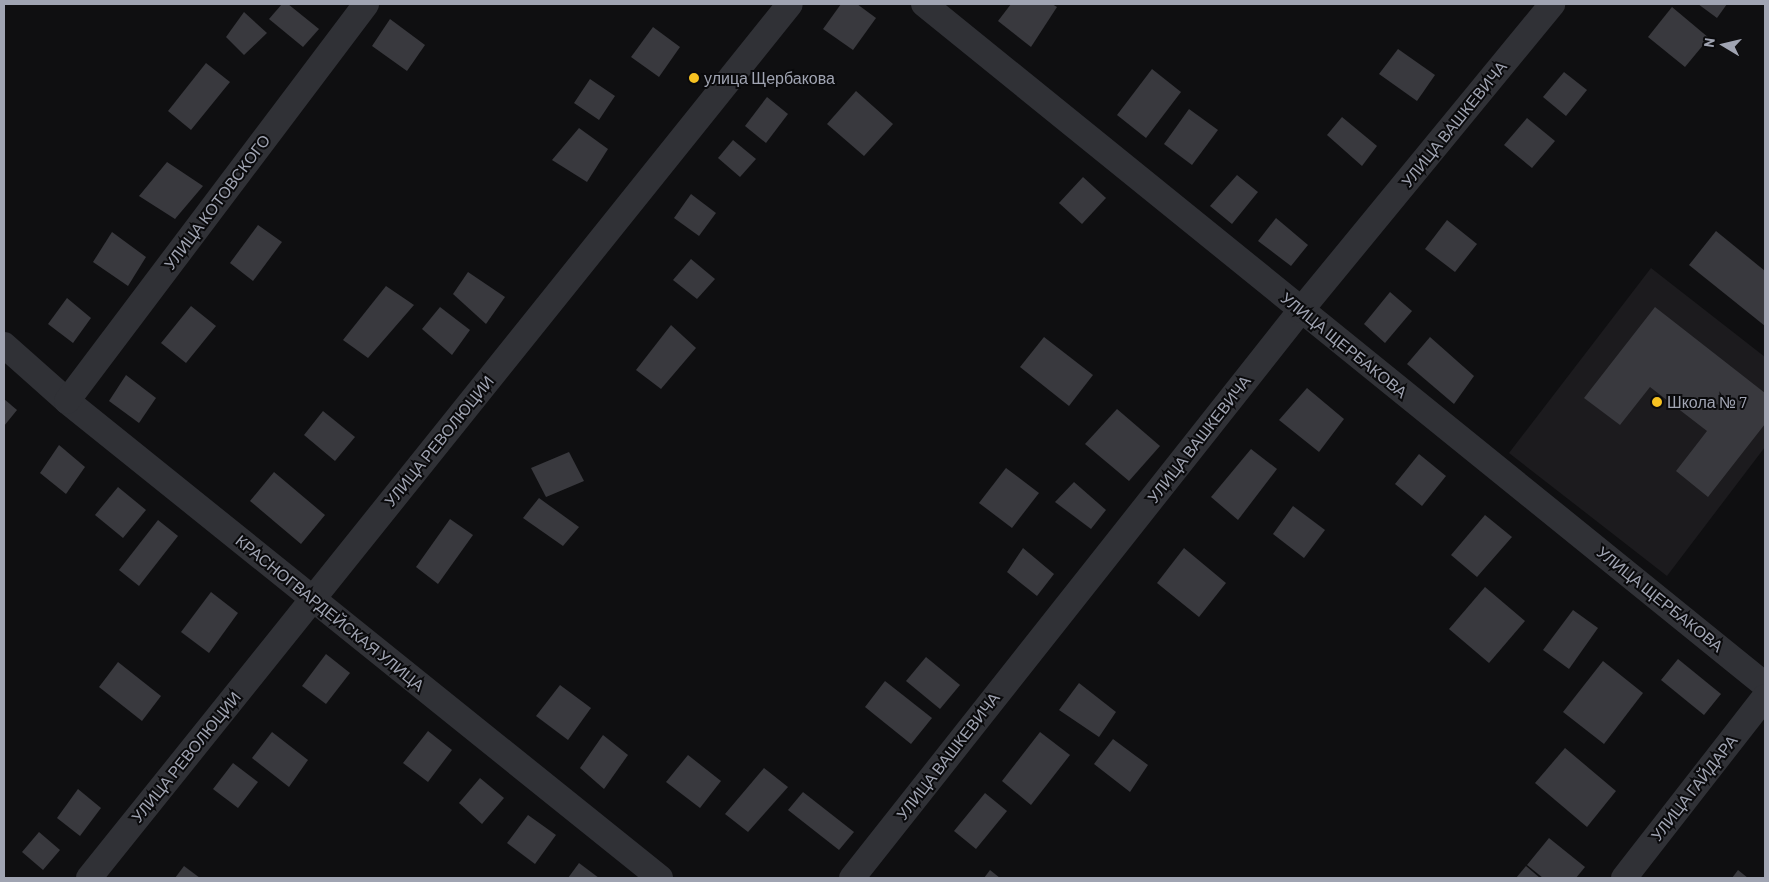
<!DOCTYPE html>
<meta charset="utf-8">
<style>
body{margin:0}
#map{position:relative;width:1769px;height:882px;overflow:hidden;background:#0f0f11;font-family:Barlow,sans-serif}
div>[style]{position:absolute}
.built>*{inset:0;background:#1c1b1e}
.building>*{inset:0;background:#39393e}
.minor>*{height:26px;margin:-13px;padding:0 13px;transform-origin:13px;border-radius:13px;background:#303136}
.dots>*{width:14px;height:14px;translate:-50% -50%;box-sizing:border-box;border:2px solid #0a0a0c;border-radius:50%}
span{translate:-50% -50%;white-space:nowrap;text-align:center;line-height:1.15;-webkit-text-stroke:4px #0a0a0c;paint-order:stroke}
.poi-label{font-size:16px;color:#a0a4b2}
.left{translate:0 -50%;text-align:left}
.street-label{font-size:16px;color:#a0a4b2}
.frame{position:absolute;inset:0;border:5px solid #a0a4b2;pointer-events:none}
.north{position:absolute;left:1699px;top:20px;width:50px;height:50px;-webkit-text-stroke:4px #0a0a0c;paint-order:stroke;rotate:279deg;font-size:14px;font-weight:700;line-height:20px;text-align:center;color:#a0a4b2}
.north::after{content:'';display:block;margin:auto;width:18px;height:22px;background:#a0a4b2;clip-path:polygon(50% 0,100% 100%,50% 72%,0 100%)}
</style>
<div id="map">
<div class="built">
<i style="clip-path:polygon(1651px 268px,1765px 357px,1765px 447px,1667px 576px,1509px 453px)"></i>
</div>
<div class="building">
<i style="clip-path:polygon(282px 4px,288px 4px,319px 29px,303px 47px,269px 19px)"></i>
<i style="clip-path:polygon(841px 4px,857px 4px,876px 18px,853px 50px,823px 29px)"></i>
<i style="clip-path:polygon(1011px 4px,1052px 4px,1057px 7px,1031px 47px,998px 21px)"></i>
<i style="clip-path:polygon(1698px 4px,1727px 4px,1717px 18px)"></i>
<i style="clip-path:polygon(1672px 7px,1709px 38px,1685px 67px,1648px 37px)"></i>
<i style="clip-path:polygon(244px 12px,267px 33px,244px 55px,226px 37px)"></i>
<i style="clip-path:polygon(390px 19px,425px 45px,407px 71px,372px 46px)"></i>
<i style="clip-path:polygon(653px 27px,680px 47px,659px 77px,631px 57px)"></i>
<i style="clip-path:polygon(1398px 49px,1435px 75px,1417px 101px,1379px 74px)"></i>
<i style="clip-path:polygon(206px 63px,230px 82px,191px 130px,168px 111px)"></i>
<i style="clip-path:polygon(1152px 69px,1181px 92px,1146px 138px,1117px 115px)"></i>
<i style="clip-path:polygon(1564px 72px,1587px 90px,1566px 116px,1543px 97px)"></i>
<i style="clip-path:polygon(590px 79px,615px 96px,599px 120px,574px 103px)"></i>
<i style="clip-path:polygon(856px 91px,893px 124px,864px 156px,827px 124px)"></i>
<i style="clip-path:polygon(767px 97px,788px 114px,766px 143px,745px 126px)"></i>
<i style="clip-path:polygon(1189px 109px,1218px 130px,1192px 165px,1164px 144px)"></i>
<i style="clip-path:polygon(1342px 117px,1377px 146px,1362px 166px,1327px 135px)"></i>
<i style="clip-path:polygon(1527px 118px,1555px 141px,1532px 168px,1504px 145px)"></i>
<i style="clip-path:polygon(579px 128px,608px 149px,587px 182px,552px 160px)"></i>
<i style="clip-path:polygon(733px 140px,756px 159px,740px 177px,718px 158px)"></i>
<i style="clip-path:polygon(167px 162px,203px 186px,175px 219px,139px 196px)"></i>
<i style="clip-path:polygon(1237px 175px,1258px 192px,1232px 224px,1210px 206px)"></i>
<i style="clip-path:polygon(1083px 177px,1106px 198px,1082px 224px,1059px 203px)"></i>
<i style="clip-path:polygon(691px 194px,716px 213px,699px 236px,674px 218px)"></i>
<i style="clip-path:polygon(1276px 218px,1308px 245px,1291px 266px,1258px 241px)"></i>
<i style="clip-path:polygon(1447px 220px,1477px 244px,1455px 272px,1425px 249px)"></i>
<i style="clip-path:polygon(258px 225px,282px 242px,253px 281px,230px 263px)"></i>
<i style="clip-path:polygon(1716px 231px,1765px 271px,1765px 326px,1689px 265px)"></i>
<i style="clip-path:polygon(112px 232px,146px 257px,128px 286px,93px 262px)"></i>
<i style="clip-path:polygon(691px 259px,715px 279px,697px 299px,673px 280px)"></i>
<i style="clip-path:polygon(468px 272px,505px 297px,486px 324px,453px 294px)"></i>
<i style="clip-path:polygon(386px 286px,414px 305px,368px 358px,343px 340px)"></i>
<i style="clip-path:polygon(1390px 292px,1412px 311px,1385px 343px,1364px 324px)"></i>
<i style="clip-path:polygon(67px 298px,91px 318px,73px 343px,48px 324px)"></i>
<i style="clip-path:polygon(191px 306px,216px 326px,186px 363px,161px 343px)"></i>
<i style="clip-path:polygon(440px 307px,470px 330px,452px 355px,422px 329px)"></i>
<i style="clip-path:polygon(1655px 307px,1765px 393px,1765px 424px,1708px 497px,1676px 471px,1707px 431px,1650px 387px,1620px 425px,1584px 398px)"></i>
<i style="clip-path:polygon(671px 325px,696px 348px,661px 389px,636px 370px)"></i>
<i style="clip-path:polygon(1044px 337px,1093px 375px,1069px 406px,1020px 367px)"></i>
<i style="clip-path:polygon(1430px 337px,1474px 376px,1454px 404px,1407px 364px)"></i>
<i style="clip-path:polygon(126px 375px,156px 398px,139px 423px,109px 401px)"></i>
<i style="clip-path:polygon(1307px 388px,1344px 419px,1319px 452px,1279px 420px)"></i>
<i style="clip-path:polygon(4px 399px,17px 410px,4px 426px)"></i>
<i style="clip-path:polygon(1117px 409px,1160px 446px,1129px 481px,1085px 444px)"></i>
<i style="clip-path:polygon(323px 411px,355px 437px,335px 461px,304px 435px)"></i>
<i style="clip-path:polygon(59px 445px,85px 467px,66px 494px,40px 473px)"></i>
<i style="clip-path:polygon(1251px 449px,1277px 469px,1238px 520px,1211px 497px)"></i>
<i style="clip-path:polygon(569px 452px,584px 481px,546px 497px,531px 468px)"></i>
<i style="clip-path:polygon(1419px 454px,1446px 476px,1422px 506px,1395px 484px)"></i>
<i style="clip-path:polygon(1006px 468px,1039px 493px,1012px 528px,979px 503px)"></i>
<i style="clip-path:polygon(274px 472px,325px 515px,301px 544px,250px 501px)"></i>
<i style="clip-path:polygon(1074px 482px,1106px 510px,1091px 529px,1055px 502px)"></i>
<i style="clip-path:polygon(118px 487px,146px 510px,123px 538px,95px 515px)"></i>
<i style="clip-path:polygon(539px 498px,579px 527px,563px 546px,523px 518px)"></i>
<i style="clip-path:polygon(1293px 506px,1325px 530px,1304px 558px,1273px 534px)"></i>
<i style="clip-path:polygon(1485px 515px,1512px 537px,1477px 577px,1451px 555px)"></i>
<i style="clip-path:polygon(450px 519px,473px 535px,438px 584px,416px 567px)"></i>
<i style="clip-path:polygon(158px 520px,178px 536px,139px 586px,119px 570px)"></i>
<i style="clip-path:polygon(1023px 548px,1054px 574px,1037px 596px,1007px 572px)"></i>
<i style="clip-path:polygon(1184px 548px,1226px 583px,1199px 617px,1157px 583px)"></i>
<i style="clip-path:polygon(1485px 587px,1525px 621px,1489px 663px,1449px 629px)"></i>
<i style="clip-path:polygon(211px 592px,238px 613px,209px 653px,181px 632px)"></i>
<i style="clip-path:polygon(1573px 610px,1598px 628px,1569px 669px,1543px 650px)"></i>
<i style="clip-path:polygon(326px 654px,350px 673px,326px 704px,302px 686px)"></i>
<i style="clip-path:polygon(926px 657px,960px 685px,940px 709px,906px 681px)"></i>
<i style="clip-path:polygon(1678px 659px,1721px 694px,1704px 715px,1661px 680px)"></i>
<i style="clip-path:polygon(1603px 661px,1643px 693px,1604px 744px,1563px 712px)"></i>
<i style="clip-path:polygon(118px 662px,161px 696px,142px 721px,99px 687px)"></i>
<i style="clip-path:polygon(885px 681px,932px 718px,911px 744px,865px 707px)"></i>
<i style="clip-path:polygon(1079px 683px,1116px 712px,1099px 737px,1059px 710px)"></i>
<i style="clip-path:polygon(560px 685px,591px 708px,568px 740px,536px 716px)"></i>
<i style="clip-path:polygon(428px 731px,452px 750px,428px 782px,403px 763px)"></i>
<i style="clip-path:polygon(272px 732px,308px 760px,289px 787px,252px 758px)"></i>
<i style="clip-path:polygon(1040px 732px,1070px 755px,1031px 805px,1002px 781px)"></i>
<i style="clip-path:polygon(603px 735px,628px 755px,604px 789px,580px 768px)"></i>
<i style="clip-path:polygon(1113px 739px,1148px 765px,1130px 792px,1094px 764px)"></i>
<i style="clip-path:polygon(1565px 748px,1616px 791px,1587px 827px,1535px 783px)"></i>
<i style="clip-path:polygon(688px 755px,721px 781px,700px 808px,666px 782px)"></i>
<i style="clip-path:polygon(233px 763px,258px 782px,238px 808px,213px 789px)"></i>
<i style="clip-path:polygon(764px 768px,788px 787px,748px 832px,725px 814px)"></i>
<i style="clip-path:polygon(480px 778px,504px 798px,482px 824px,459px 803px)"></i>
<i style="clip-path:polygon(78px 789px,101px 808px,80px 836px,57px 818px)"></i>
<i style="clip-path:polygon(803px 792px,854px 832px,839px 850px,788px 810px)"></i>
<i style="clip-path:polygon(985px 793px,1007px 811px,976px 849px,954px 831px)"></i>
<i style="clip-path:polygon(528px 815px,556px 835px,535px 864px,507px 843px)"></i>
<i style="clip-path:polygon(39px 832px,60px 850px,43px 870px,22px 852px)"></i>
<i style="clip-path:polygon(1549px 838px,1585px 867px,1576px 878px,1543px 878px,1527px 865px)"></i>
<i style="clip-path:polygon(579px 863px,599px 878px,568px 878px)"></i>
<i style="clip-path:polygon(184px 866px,200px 878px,175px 878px)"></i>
<i style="clip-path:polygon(1526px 866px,1540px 878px,1516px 878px)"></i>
<i style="clip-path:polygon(990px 870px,1000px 878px,984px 878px)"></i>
<i style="clip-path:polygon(1738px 870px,1748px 878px,1732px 878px)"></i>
</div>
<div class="minor">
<i style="left:924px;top:4px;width:1082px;rotate:39deg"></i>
<i style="left:4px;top:345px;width:84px;rotate:41.6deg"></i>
<i style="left:67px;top:401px;width:761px;rotate:38.81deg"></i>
<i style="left:67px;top:401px;width:497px;rotate:-53deg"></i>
<i style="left:89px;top:878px;width:1120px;rotate:-51.27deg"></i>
<i style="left:852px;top:878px;width:724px;rotate:-51.67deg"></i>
<i style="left:1301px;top:310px;width:396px;rotate:-50.6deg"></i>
<i style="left:1624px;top:878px;width:229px;rotate:-52.1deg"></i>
</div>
<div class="dots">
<i style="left:694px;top:78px;background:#f7c221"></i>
<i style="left:1657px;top:402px;background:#f7c221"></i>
</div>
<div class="poi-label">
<span class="left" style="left:704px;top:78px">улица Щербакова</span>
<span class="left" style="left:1667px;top:402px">Школа № 7</span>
</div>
<div class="street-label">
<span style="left:1454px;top:124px;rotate:-51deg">УЛИЦА ВАШКЕВИЧА</span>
<span style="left:217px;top:202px;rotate:-53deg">УЛИЦА КОТОВСКОГО</span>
<span style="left:1344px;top:345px;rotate:39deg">УЛИЦА ЩЕРБАКОВА</span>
<span style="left:1199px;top:439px;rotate:-52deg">УЛИЦА ВАШКЕВИЧА</span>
<span style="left:439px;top:441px;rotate:-51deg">УЛИЦА РЕВОЛЮЦИИ</span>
<span style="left:1660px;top:599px;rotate:39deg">УЛИЦА ЩЕРБАКОВА</span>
<span style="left:330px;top:613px;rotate:39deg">КРАСНОГВАРДЕЙСКАЯ УЛИЦА</span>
<span style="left:948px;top:756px;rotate:-52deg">УЛИЦА ВАШКЕВИЧА</span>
<span style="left:186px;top:757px;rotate:-51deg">УЛИЦА РЕВОЛЮЦИИ</span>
<span style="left:1694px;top:788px;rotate:-52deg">УЛИЦА ГАЙДАРА</span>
</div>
<div class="frame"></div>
<div class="north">N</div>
</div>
